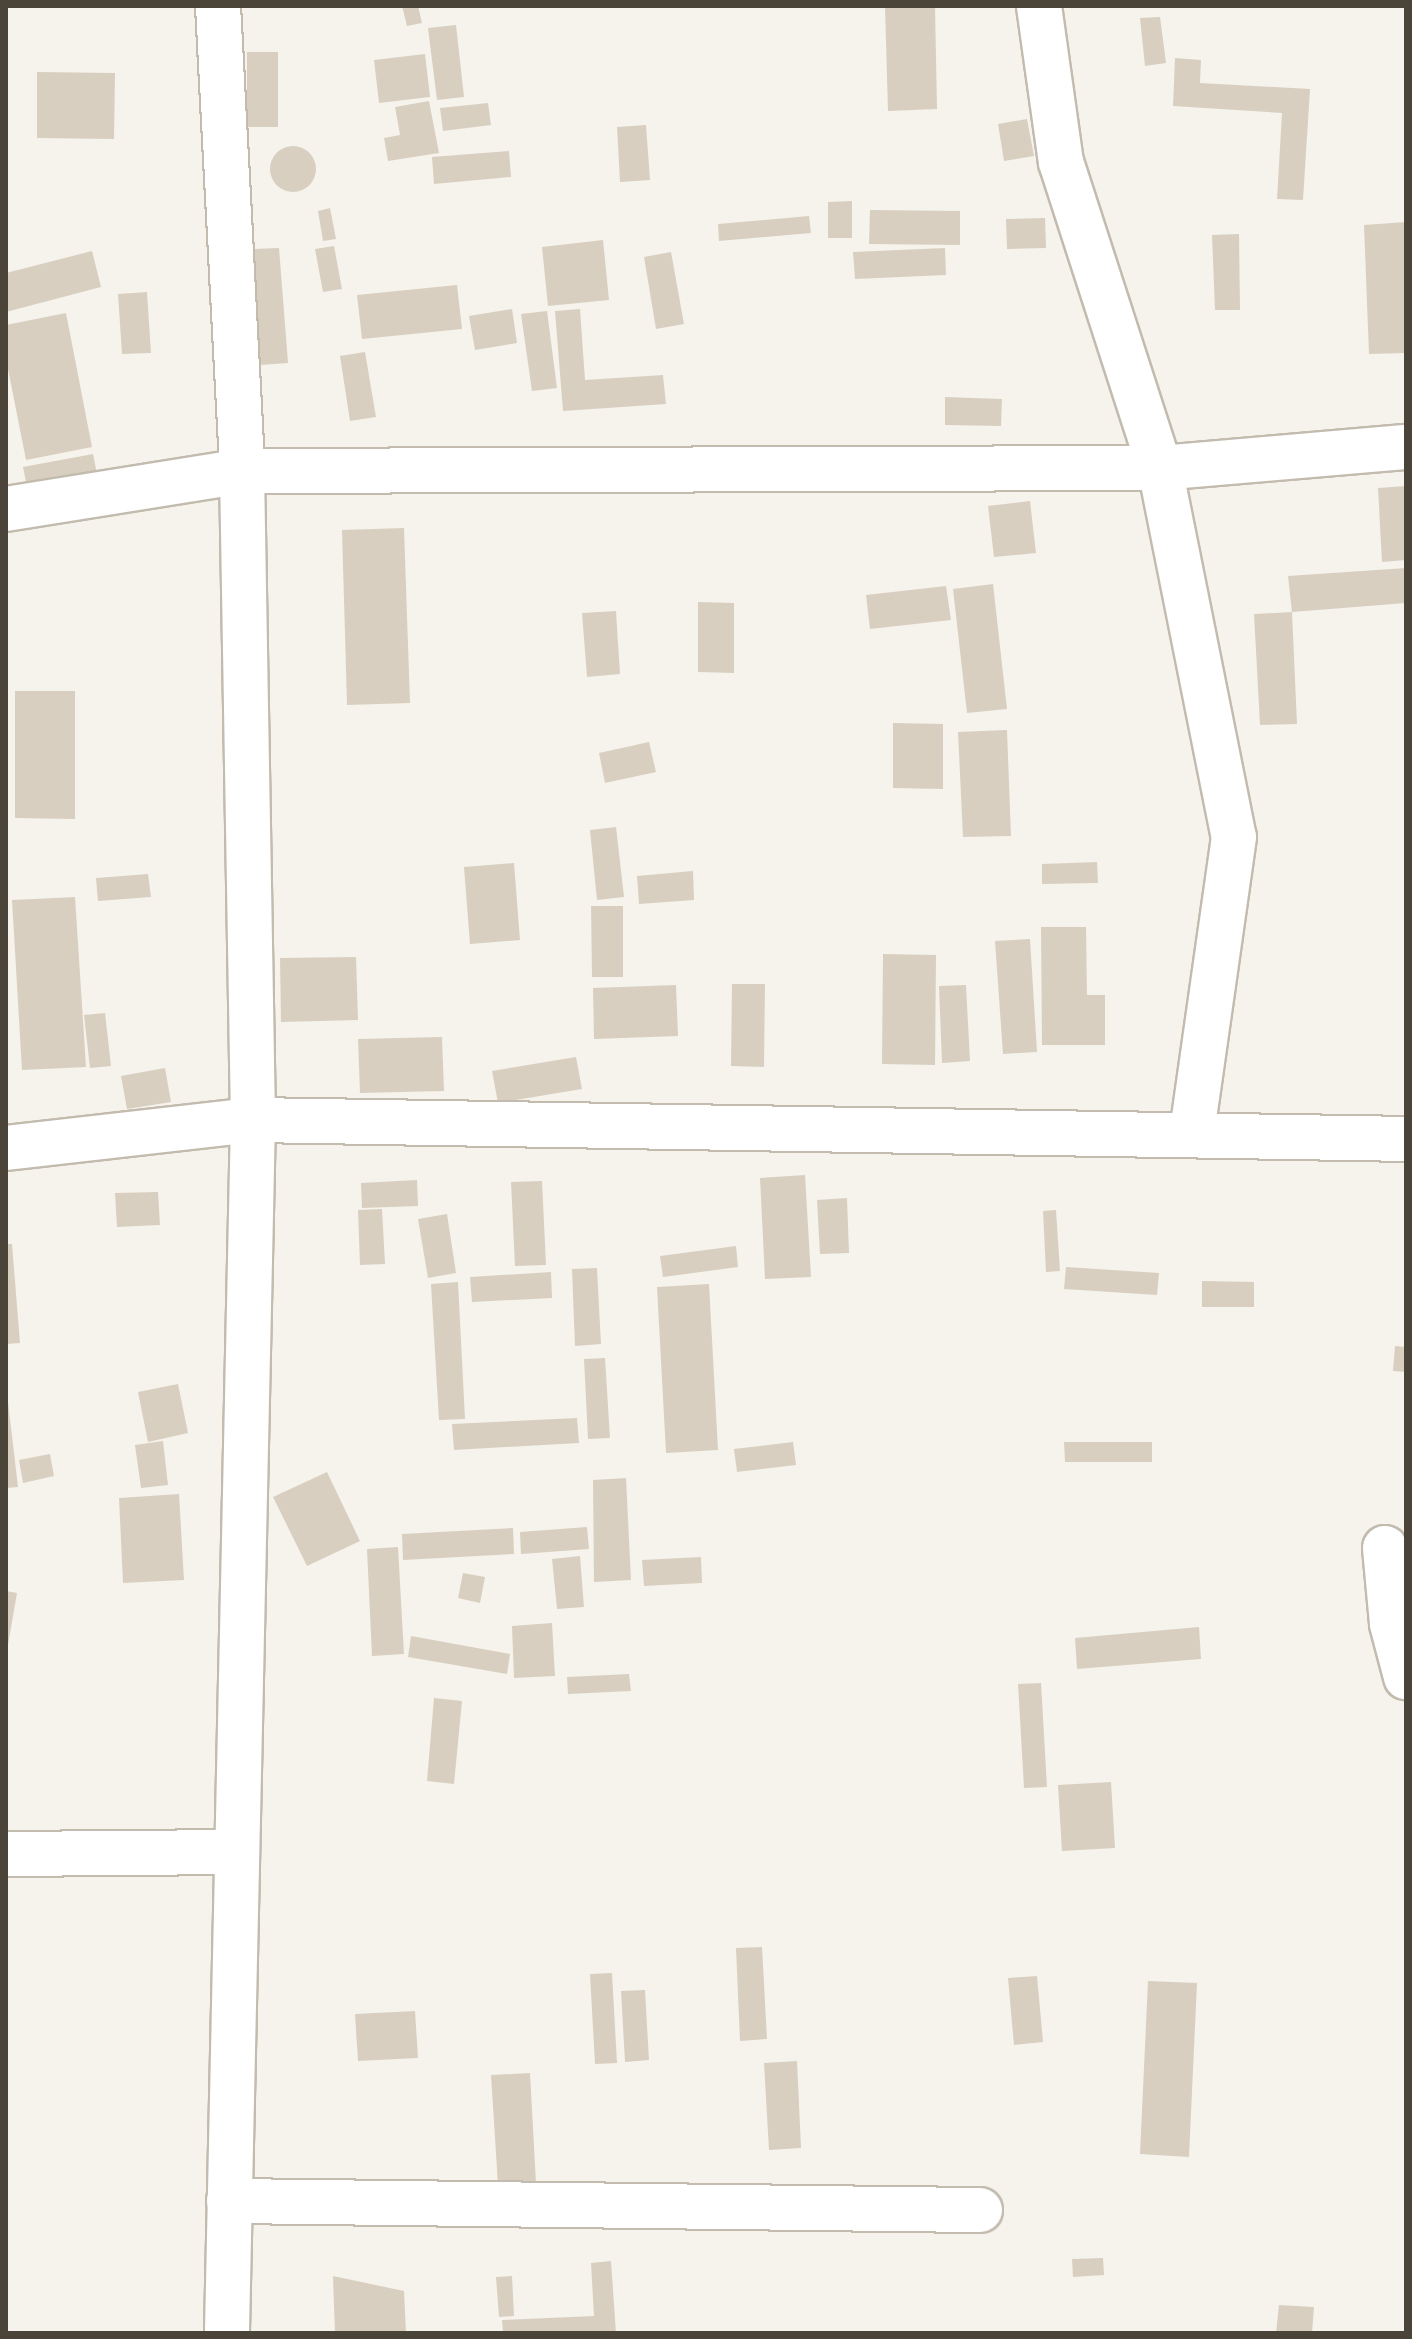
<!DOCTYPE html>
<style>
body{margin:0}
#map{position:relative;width:1412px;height:2339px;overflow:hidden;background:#f6f3ec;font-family:"Archivo Narrow",sans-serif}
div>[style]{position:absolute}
.building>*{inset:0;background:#d8cfc1}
.round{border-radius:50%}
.roads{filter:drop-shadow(2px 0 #c2bbae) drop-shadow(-2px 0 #c2bbae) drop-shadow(0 2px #c2bbae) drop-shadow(0 -2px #c2bbae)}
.minor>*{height:44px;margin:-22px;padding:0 22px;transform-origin:22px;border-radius:22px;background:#fff}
span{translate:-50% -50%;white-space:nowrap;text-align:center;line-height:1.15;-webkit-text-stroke:6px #fff;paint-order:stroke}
.frame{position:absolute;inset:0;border:8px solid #4b4439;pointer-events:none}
</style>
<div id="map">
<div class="building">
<i style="clip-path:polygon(402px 6px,418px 6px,422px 23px,407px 26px)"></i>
<i style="clip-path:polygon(885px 6px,935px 6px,937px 109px,888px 111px)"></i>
<i style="clip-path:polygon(1160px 17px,1166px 63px,1145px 66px,1140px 18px)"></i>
<i style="clip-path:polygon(456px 25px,464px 97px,437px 100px,428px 28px)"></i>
<i style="clip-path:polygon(247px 52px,278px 52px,278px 127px,247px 127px)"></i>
<i style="clip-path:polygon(425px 54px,430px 97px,379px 103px,374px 60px)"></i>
<i style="clip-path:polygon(1175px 58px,1201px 60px,1200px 83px,1310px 89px,1303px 200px,1277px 199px,1282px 113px,1173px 106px)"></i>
<i style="clip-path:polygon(37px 72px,115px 73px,114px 139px,37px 138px)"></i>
<i style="clip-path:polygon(429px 101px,439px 153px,388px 161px,384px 138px,400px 135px,395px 107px)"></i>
<i style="clip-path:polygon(488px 103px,491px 125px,443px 131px,440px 108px)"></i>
<i style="clip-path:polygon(1027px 119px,1034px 156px,1004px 161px,998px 124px)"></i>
<i style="clip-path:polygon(646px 125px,650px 180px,620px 182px,617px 127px)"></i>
<i class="round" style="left:270px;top:146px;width:46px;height:46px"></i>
<i style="clip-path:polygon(509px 151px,511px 177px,434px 184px,432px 157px)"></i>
<i style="clip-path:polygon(852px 201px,852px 238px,828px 238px,828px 202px)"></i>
<i style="clip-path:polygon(330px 208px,336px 239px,323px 241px,318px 211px)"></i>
<i style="clip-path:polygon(870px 210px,960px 211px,960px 245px,869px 244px)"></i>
<i style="clip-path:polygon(809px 216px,811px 233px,719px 241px,718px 224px)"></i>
<i style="clip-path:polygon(1045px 218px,1046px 248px,1007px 249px,1006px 219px)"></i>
<i style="clip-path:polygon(1406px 222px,1406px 353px,1369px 354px,1364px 225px)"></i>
<i style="clip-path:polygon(1239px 234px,1240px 310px,1215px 310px,1212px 235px)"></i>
<i style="clip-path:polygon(603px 240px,609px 300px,548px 306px,542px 247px)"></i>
<i style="clip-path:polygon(334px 246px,342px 289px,323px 292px,315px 249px)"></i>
<i style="clip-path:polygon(279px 248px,288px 363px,260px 365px,251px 249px)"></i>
<i style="clip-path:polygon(945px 248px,946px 275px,855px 279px,853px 252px)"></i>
<i style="clip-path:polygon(92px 251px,101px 287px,6px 312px,6px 273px)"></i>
<i style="clip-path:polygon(671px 252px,684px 324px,656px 329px,644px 257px)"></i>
<i style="clip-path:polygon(457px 285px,462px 329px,362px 339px,357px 295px)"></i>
<i style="clip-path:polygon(147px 292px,151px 353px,122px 354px,118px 294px)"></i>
<i style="clip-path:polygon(512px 309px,517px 343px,475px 350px,469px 316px)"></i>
<i style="clip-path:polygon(580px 309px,585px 380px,663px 375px,666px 404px,563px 411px,555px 311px)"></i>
<i style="clip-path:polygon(547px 311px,557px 388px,532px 391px,521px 314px)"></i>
<i style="clip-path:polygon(66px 313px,92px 447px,26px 460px,6px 359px,6px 325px)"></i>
<i style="clip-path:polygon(365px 352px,376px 417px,350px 421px,340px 356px)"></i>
<i style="clip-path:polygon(945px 397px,1002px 399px,1001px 426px,945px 425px)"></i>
<i style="clip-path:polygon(93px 454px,100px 489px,30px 502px,23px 467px)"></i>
<i style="clip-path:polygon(1406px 486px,1406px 560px,1382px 562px,1378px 488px)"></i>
<i style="clip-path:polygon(1030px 501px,1036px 553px,994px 557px,988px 506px)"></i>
<i style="clip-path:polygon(404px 528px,410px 703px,347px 705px,342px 530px)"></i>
<i style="clip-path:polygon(1406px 568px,1406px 603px,1292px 612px,1288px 576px)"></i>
<i style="clip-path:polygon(993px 584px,1007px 709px,967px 713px,953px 589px)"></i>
<i style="clip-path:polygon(946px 586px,951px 620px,870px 629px,866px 595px)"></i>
<i style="clip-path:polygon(698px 602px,734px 603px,734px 673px,698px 672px)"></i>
<i style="clip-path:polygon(616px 611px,620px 674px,587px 677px,582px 613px)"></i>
<i style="clip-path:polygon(1292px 612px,1297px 724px,1260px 725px,1254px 614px)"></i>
<i style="clip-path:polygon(15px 691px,75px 691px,75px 819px,15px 818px)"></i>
<i style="clip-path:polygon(893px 723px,943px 724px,943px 789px,893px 788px)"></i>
<i style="clip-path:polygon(1007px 730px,1011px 836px,963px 837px,958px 732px)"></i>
<i style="clip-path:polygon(649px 742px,656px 772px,605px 783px,599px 753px)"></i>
<i style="clip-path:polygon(616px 827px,624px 897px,597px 900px,590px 830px)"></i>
<i style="clip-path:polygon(1097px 862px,1098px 883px,1042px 884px,1042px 864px)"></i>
<i style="clip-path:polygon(514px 863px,520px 940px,470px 944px,464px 867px)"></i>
<i style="clip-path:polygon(693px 871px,694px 900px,639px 904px,637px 876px)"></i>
<i style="clip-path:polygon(148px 874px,151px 897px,98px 901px,96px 878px)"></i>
<i style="clip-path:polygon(75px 897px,86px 1067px,22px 1070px,12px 900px)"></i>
<i style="clip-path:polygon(591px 906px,623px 906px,623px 977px,592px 977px)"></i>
<i style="clip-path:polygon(1041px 927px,1086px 927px,1087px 995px,1105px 995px,1105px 1045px,1042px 1045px)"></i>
<i style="clip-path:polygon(1030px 939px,1037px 1052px,1003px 1054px,995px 941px)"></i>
<i style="clip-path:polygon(883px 954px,936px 955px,935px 1065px,882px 1064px)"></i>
<i style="clip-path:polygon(356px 957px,358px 1020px,281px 1022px,280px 958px)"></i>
<i style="clip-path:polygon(732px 984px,765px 984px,764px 1067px,731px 1066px)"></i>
<i style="clip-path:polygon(676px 985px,678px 1036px,594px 1039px,593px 988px)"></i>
<i style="clip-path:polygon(966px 985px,970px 1061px,942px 1063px,939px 986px)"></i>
<i style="clip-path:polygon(105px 1013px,111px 1066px,90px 1068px,84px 1015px)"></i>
<i style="clip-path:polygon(442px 1037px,444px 1091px,360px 1093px,358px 1039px)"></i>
<i style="clip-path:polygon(576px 1057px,582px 1089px,498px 1103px,492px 1071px)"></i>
<i style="clip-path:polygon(165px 1068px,171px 1102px,127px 1109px,121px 1076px)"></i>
<i style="clip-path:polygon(805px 1175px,811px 1277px,765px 1279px,760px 1178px)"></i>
<i style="clip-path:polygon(417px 1180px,418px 1206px,362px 1208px,361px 1183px)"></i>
<i style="clip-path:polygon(542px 1181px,546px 1265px,515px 1266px,511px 1182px)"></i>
<i style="clip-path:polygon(158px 1192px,160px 1225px,117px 1227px,115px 1193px)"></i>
<i style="clip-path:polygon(847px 1198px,849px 1253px,820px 1254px,817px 1200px)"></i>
<i style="clip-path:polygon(382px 1209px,385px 1264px,360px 1265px,358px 1210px)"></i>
<i style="clip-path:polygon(1056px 1210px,1060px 1271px,1046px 1272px,1043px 1211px)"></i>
<i style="clip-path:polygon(447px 1214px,456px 1273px,428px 1278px,418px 1219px)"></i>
<i style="clip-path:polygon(6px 1244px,12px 1244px,20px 1343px,6px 1344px)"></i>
<i style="clip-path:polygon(736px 1246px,738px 1267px,663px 1277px,660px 1256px)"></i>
<i style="clip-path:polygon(1066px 1267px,1159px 1273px,1157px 1295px,1064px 1289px)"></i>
<i style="clip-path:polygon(597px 1268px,601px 1344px,575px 1346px,572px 1269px)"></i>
<i style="clip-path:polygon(551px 1272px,552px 1298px,472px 1302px,470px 1277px)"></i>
<i style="clip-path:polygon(1202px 1281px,1254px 1282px,1254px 1307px,1202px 1307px)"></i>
<i style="clip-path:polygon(458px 1282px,465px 1419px,439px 1420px,431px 1284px)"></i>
<i style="clip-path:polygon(709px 1284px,718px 1450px,666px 1453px,657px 1287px)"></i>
<i style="clip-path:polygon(1395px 1346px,1406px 1347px,1406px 1372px,1393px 1371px)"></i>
<i style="clip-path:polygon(605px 1358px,610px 1438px,588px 1439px,584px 1359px)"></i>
<i style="clip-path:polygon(178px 1384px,188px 1433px,148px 1442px,138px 1392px)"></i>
<i style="clip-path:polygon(6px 1385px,18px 1487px,6px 1488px)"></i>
<i style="clip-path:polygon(577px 1418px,579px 1443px,454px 1450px,452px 1424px)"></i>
<i style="clip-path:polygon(163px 1441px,168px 1485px,141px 1488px,135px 1445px)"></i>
<i style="clip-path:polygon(793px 1442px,796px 1465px,737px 1472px,734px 1449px)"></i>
<i style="clip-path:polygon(1064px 1442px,1152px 1442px,1152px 1462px,1065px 1462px)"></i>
<i style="clip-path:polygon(50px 1454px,54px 1476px,23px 1483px,19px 1460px)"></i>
<i style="clip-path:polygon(327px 1472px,360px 1541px,307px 1566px,273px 1497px)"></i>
<i style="clip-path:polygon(626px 1478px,631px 1580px,594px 1582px,593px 1480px)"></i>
<i style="clip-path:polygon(179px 1494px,184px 1580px,123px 1583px,119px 1498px)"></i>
<i style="clip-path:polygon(587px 1527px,589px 1549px,521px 1554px,520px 1532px)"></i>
<i style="clip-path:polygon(513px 1528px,514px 1554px,403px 1560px,402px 1534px)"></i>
<i style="clip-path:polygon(398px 1547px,404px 1654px,372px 1656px,367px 1549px)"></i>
<i style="clip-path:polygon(580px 1556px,584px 1607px,557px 1609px,552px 1559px)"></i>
<i style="clip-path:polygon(701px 1557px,702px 1583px,644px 1586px,642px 1560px)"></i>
<i style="clip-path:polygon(463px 1573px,485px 1577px,480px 1603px,458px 1598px)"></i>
<i style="clip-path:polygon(6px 1591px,17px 1593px,8px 1645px,6px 1645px)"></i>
<i style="clip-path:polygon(552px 1623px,555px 1676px,514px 1678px,512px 1626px)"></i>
<i style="clip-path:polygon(1199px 1627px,1201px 1659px,1077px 1669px,1075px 1638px)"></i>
<i style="clip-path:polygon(411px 1636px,510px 1654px,507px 1674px,408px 1657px)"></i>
<i style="clip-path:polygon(629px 1674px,631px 1691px,568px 1694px,567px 1677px)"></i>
<i style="clip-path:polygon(1041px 1683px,1047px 1787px,1024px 1788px,1018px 1684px)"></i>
<i style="clip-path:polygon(434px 1698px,462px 1701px,454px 1784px,427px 1781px)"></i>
<i style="clip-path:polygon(1111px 1782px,1115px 1848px,1062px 1851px,1058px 1785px)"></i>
<i style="clip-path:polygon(762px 1947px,767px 2039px,740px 2041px,736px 1948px)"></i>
<i style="clip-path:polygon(612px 1973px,617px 2063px,595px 2064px,590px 1974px)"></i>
<i style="clip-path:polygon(1037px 1976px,1043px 2042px,1014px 2045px,1008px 1978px)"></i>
<i style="clip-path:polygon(1148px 1981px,1197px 1983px,1189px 2157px,1140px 2154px)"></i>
<i style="clip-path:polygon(645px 1990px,649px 2060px,625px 2062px,621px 1991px)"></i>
<i style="clip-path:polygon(415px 2011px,418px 2058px,358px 2061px,355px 2014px)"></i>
<i style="clip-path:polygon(797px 2061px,801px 2148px,769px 2150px,764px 2063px)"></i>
<i style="clip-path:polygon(530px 2073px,536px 2183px,498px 2185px,491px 2075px)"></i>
<i style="clip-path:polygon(1103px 2258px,1104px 2275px,1073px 2277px,1072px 2259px)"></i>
<i style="clip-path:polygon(611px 2261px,616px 2333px,503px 2333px,502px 2320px,594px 2316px,591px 2263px)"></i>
<i style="clip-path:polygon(333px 2276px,404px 2291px,406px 2333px,335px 2333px)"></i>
<i style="clip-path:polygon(512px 2276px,514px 2316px,499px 2317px,496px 2277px)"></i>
<i style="clip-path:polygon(1279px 2305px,1314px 2307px,1312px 2333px,1276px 2333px)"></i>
</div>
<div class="roads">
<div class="minor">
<i style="left:218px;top:6px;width:466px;rotate:87deg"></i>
<i style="left:242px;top:471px;width:649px;rotate:89.03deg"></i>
<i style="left:253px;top:1120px;width:1213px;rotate:91.23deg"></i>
<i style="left:1039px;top:6px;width:158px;rotate:82deg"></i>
<i style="left:1061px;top:162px;width:322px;rotate:72.1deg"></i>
<i style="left:1160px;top:468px;width:376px;rotate:78.7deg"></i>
<i style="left:1234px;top:837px;width:299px;rotate:98.1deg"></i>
<i style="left:6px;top:509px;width:239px;rotate:-9.1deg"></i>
<i style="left:242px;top:471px;width:918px;rotate:-0.19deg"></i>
<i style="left:1160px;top:468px;width:247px;rotate:-4.9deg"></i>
<i style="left:6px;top:1148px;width:249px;rotate:-6.5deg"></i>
<i style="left:253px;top:1120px;width:1153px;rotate:0.94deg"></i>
<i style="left:1385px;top:1548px;width:76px;rotate:84.7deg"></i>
<i style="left:1392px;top:1624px;width:55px;rotate:75.2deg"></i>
<i style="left:6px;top:1854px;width:231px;rotate:-0.5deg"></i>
<i style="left:229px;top:2201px;width:751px;rotate:0.69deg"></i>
</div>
</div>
<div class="frame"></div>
</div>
